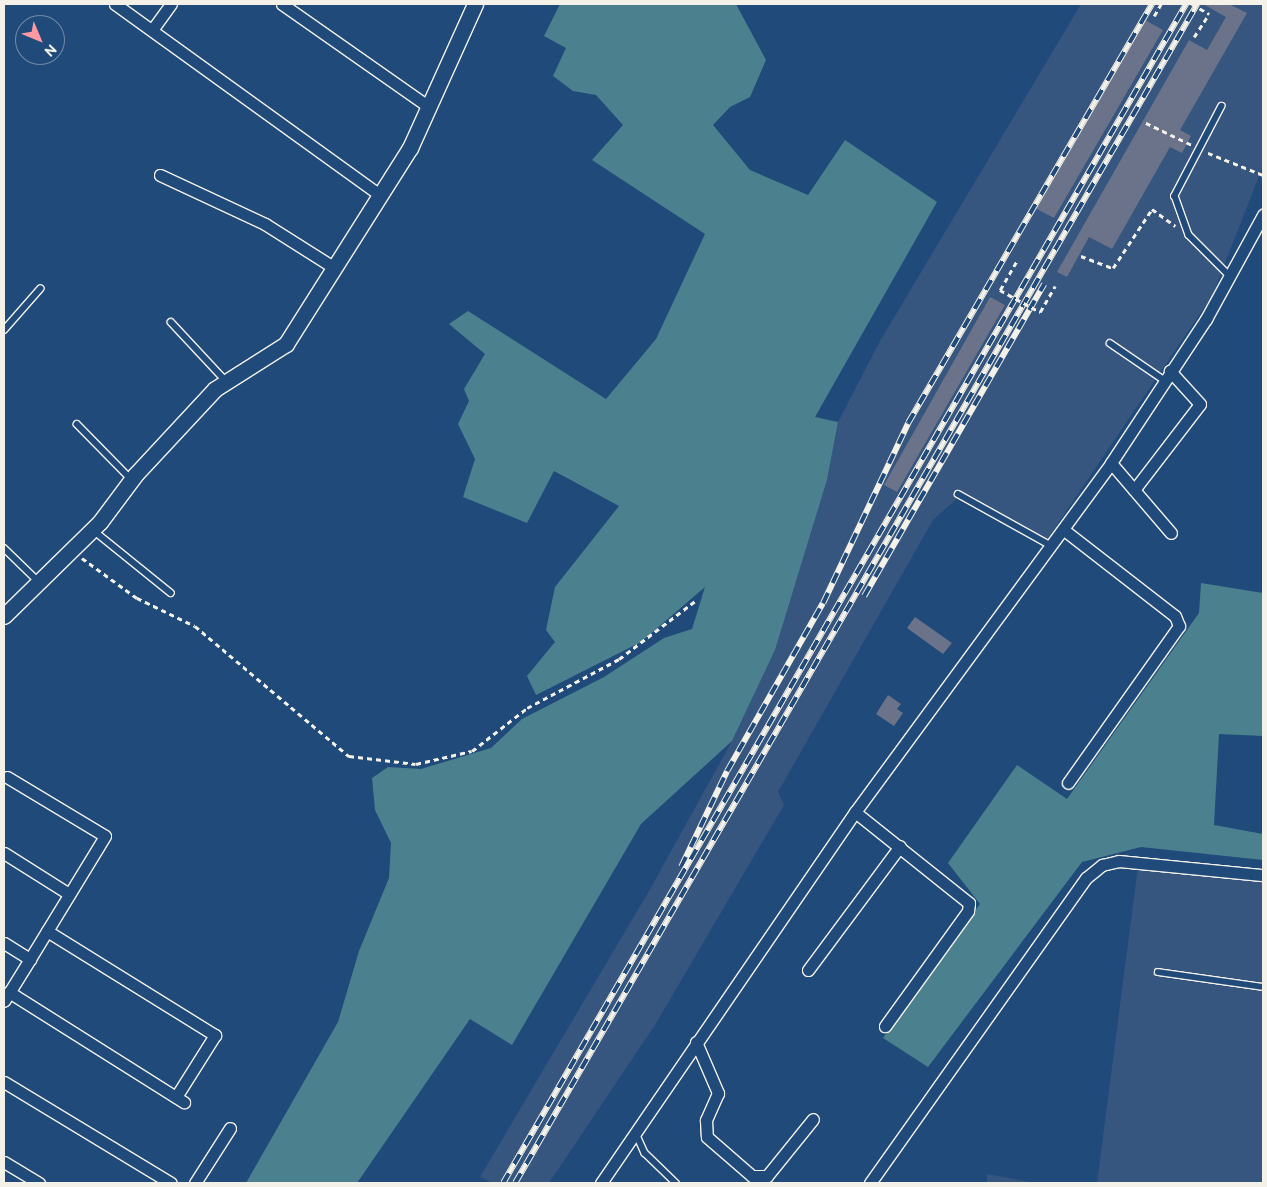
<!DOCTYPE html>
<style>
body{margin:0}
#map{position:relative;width:1267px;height:1187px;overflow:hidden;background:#1f4a7a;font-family:"Balsamiq Sans",sans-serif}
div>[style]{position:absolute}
.built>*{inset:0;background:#36567f}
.green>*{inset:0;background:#4b818f}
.building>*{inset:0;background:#6a738a}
.path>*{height:2.5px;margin-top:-1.25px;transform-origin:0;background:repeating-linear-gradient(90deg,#f4f1e8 0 5px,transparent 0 9px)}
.roads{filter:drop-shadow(1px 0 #f4f1e8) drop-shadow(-1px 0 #f4f1e8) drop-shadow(0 1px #f4f1e8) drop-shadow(0 -1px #f4f1e8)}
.lane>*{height:5.5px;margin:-2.75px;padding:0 2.75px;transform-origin:2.75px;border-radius:2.75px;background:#1f4a7a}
.street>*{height:11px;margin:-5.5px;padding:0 5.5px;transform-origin:5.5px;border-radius:5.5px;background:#1f4a7a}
.secondary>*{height:15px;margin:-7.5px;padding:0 7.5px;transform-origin:7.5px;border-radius:7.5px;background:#1f4a7a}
.rail>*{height:5.5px;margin-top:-2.75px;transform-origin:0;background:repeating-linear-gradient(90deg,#1f4a7a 0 11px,#f4f1e8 0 22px);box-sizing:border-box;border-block:1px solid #f4f1e8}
.path-bridge>*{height:2.5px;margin-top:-1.25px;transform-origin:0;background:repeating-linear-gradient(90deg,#f4f1e8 0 5px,transparent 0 9px)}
span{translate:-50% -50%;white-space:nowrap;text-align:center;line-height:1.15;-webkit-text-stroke:4px #1f4a7a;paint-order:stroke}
.frame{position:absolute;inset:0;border:5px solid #f4f1e8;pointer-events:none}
.north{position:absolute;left:15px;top:15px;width:50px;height:50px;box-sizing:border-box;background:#1f4a7a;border:1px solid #748da6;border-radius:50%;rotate:135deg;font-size:14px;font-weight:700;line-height:20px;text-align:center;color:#f4f1e8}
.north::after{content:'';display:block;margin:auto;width:18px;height:22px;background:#ff9aa2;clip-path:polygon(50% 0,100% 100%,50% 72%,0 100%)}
</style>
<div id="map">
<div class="built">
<i style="clip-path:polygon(1081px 4px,1263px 4px,1263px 166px,1212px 296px,1044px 544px,959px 497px,933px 520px,778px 792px,784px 805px,655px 1025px,549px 1183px,493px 1183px,480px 1177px,649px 891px,732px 741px,775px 650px,827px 480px,838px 422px,880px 341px)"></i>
<i style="clip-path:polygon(1138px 866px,1263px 876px,1263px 1183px,1097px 1183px)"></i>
<i style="clip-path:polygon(987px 1174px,1035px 1183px,987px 1183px)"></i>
</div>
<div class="green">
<i style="clip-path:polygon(560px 4px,736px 4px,766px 60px,750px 97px,730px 107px,713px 125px,750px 170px,808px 195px,845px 140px,937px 202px,815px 417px,838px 422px,827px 480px,775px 650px,732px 741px,641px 824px,512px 1045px,470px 1019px,357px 1183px,246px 1183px,338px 1022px,359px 951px,389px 878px,391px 843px,375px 810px,372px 778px,388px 767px,421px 769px,491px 748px,522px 719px,604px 677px,664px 638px,692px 629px,705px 587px,641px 642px,536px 695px,527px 676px,555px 642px,546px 630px,555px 587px,619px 506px,554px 471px,527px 523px,463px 497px,475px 459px,458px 424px,469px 401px,464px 389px,485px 354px,449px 324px,468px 311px,606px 399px,656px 339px,705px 234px,592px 160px,623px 125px,596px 95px,573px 91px,553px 76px,566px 48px,544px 36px)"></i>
<i style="clip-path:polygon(1201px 583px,1263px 593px,1263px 736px,1219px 734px,1214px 825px,1263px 834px,1263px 860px,1141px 847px,1082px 862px,928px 1067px,883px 1038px,980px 904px,948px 863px,1017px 765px,1067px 799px,1199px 613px)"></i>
</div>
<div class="building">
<i style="clip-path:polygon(1203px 4px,1229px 4px,1247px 13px,1180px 130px,1191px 136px,1182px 153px,1170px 147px,1112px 249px,1089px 237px,1067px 277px,1057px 272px,1189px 40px,1207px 50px,1226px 17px)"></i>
<i style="clip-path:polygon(1145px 20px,1163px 30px,1054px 218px,1035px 208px)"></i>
<i style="clip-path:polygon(990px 297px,1005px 305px,897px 492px,884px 485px)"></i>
<i style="clip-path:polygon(915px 617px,952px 643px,943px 654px,907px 628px)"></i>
<i style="clip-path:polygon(888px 695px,901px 704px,897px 709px,903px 713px,894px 726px,876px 714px)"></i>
</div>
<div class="path">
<i style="left:1154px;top:16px;width:14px;rotate:-60deg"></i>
<i style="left:1194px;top:37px;width:27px;rotate:-57deg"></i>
<i style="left:1146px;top:123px;width:51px;rotate:25.6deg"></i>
<i style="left:1208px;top:153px;width:59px;rotate:21.8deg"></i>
<i style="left:1081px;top:256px;width:34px;rotate:21deg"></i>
<i style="left:1113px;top:268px;width:71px;rotate:-56.5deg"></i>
<i style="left:1152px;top:209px;width:29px;rotate:36deg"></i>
<i style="left:1000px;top:290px;width:34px;rotate:-60deg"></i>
<i style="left:1040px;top:312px;width:30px;rotate:-60deg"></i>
<i style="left:82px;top:558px;width:68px;rotate:36deg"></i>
<i style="left:137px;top:598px;width:64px;rotate:25.8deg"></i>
<i style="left:195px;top:626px;width:202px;rotate:40.2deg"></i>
<i style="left:349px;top:756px;width:67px;rotate:6.8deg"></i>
<i style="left:416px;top:764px;width:57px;rotate:-13.1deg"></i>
<i style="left:472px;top:751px;width:70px;rotate:-38deg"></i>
<i style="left:527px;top:708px;width:104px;rotate:-28deg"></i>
<i style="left:619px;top:659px;width:96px;rotate:-37.3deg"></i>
</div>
<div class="roads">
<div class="lane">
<i style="left:1222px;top:106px;width:102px;rotate:117.6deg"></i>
<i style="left:1175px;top:196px;width:41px;rotate:70.3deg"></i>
<i style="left:1189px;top:235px;width:57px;rotate:45deg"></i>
<i style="left:171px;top:322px;width:81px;rotate:47deg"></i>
<i style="left:4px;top:330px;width:55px;rotate:-48.7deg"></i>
<i style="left:1110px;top:343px;width:65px;rotate:34.4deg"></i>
<i style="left:77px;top:424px;width:76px;rotate:45.5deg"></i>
<i style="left:958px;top:494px;width:107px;rotate:29deg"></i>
<i style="left:93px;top:530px;width:100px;rotate:38.9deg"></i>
<i style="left:4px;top:548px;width:47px;rotate:44.1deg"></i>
<i style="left:1158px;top:972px;width:106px;rotate:8.1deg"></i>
<i style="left:636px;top:1133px;width:22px;rotate:66deg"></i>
<i style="left:645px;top:1153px;width:43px;rotate:44.1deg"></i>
</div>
<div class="street">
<i style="left:115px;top:4px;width:328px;rotate:35.8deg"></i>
<i style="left:282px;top:4px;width:179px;rotate:35deg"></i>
<i style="left:152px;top:30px;width:32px;rotate:-54deg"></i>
<i style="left:160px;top:175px;width:116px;rotate:25deg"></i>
<i style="left:265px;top:224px;width:80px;rotate:32.3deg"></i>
<i style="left:1111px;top:463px;width:92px;rotate:49.4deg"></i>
<i style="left:1134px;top:490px;width:108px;rotate:-52.5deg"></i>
<i style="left:1200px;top:404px;width:45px;rotate:-132.3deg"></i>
<i style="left:1064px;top:530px;width:140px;rotate:37.8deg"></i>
<i style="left:1175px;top:616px;width:11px;rotate:68deg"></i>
<i style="left:1179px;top:626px;width:192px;rotate:125.3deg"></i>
<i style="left:7px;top:777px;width:114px;rotate:31deg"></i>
<i style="left:105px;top:836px;width:144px;rotate:121.4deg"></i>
<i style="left:855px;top:812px;width:146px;rotate:38.6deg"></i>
<i style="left:969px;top:903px;width:8px;rotate:97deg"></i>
<i style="left:968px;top:911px;width:142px;rotate:125.8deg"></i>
<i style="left:4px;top:853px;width:77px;rotate:32.2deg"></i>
<i style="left:47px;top:931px;width:198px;rotate:31.8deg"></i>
<i style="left:215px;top:1035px;width:73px;rotate:122.2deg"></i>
<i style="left:4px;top:943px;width:31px;rotate:32deg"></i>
<i style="left:30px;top:959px;width:49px;rotate:121.8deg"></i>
<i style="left:808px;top:970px;width:154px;rotate:-53.4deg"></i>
<i style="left:9px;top:992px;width:207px;rotate:32.2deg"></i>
<i style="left:696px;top:1042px;width:56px;rotate:66.7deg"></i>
<i style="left:718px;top:1093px;width:30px;rotate:114deg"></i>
<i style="left:706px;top:1120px;width:17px;rotate:87deg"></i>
<i style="left:707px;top:1137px;width:60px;rotate:40.9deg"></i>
<i style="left:752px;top:1176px;width:15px"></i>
<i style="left:767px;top:1176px;width:73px;rotate:-51.1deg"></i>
<i style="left:4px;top:1082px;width:195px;rotate:31.2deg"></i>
<i style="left:4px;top:1162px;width:41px;rotate:31deg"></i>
<i style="left:195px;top:1183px;width:65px;rotate:-57.5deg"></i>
<i style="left:601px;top:1183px;width:450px;rotate:-55.6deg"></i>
<i style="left:855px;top:812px;width:433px;rotate:-53.7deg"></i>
<i style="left:1111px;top:463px;width:173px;rotate:-56.6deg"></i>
<i style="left:1206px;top:319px;width:119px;rotate:-61.3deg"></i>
<i style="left:870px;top:1183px;width:374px;rotate:-54.7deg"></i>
<i style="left:1086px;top:878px;width:21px;rotate:-39deg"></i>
<i style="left:1102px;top:865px;width:17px;rotate:-13deg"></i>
<i style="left:1119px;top:861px;width:145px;rotate:5.6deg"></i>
</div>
<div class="secondary">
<i style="left:4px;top:616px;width:134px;rotate:-44.4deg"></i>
<i style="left:100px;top:522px;width:59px;rotate:-53.3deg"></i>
<i style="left:135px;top:475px;width:117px;rotate:-47.1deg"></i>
<i style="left:215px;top:389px;width:84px;rotate:-32.4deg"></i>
<i style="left:286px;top:344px;width:232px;rotate:-57.7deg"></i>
<i style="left:410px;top:148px;width:158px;rotate:-65.7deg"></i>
</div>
</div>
<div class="rail">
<i style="left:864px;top:596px;width:360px;rotate:-60deg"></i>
<i style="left:681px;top:867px;width:106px;rotate:-64.4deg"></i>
<i style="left:727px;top:771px;width:193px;rotate:-60.3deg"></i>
<i style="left:823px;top:603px;width:199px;rotate:-64.7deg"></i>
<i style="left:908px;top:423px;width:485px;rotate:-59.8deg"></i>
<i style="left:503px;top:1183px;width:1363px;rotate:-59.92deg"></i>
<i style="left:515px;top:1183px;width:1362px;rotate:-59.95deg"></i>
</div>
<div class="path-bridge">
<i style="left:1192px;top:4px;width:20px;rotate:30deg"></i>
<i style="left:1000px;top:290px;width:46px;rotate:28.8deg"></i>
</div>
<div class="frame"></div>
<div class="north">N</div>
</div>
